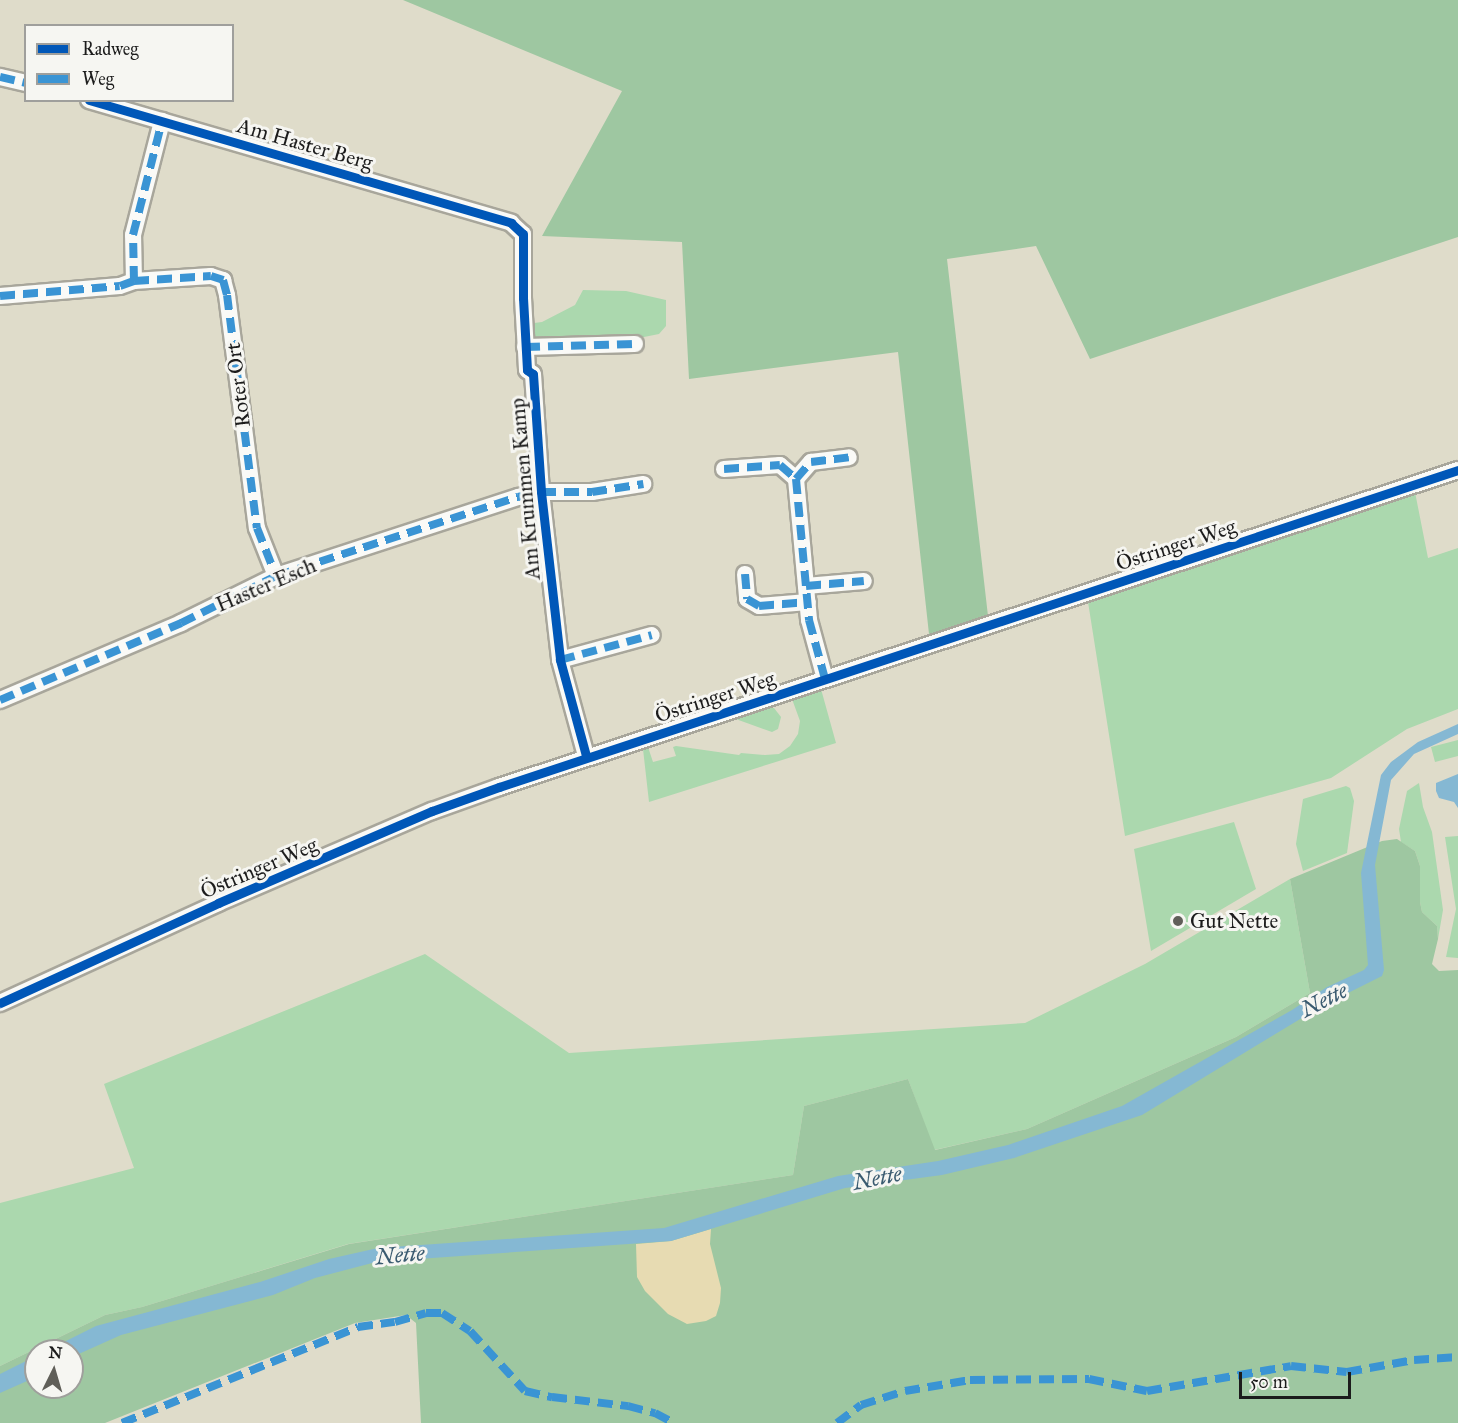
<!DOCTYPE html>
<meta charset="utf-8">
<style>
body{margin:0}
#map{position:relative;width:1458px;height:1423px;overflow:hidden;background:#dfdcca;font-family:"IM FELL Great Primer",serif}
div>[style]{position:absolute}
.green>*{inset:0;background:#abd8ae}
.forest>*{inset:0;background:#9ec7a1}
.sand>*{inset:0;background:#e7dbb2}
.water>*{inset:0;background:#85b8d3}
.roads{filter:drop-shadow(2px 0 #a8a69b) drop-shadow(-2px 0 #a8a69b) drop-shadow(0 2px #a8a69b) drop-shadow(0 -2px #a8a69b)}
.minor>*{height:16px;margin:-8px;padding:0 8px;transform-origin:8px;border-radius:8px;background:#fafaf7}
.quiet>*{height:8px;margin-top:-4px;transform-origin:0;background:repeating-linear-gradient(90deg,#3a94d4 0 15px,transparent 0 23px)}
.cycleway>*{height:9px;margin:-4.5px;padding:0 4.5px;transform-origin:4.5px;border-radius:4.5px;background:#0057b8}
.dots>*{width:16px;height:16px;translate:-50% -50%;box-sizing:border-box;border:3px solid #f6f6f2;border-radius:50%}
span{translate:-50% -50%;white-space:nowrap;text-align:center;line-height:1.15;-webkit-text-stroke:6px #f6f6f2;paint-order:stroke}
.street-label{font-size:21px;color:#1c1c1c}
.poi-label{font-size:21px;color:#1c1c1c}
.left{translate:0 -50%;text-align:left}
.water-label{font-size:22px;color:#3a5b70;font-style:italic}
.legend{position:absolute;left:24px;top:24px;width:210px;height:78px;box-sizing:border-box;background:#f6f6f2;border:2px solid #9f9f9c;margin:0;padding:8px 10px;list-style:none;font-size:18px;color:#1c1c1c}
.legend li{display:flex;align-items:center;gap:12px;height:30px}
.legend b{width:30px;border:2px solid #9f9f9c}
.north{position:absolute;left:24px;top:1339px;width:60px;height:60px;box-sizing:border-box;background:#f6f6f2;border:2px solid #9f9f9c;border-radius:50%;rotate:5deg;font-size:16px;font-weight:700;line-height:24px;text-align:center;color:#1c1c1c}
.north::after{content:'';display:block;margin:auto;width:21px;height:27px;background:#605f59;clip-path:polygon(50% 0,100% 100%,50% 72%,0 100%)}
.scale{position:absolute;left:1239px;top:1372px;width:112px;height:27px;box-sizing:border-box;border:3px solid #1c1c1c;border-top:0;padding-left:8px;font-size:18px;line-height:21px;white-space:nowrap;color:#1c1c1c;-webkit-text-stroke:4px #f6f6f2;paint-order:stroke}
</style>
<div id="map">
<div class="green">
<i style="clip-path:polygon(583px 290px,626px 291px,666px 300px,666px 326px,659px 334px,634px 339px,534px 341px,534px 323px,542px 322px,575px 305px)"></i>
<i style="clip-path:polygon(1415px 492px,1428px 558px,1458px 548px,1458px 709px,1407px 729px,1331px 778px,1125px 836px,1088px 602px)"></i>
<i style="clip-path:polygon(821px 689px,836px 743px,649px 802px,643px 749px,648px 747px,653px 762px,676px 756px,673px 747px,676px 746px,739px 755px,741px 753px,765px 755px,779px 754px,790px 746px,798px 734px,800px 721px,792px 699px)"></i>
<i style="clip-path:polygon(768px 707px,774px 708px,781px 717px,778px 729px,772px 732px,733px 718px)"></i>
<i style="clip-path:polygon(1458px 740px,1458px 756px,1435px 762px,1431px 747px)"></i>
<i style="clip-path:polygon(1419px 783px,1423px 807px,1432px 832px,1443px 910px,1438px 939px,1437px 926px,1422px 912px,1420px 902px,1420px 866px,1415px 851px,1401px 842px,1399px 829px,1407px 791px)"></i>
<i style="clip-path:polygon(1346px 786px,1350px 788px,1354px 801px,1347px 853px,1303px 871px,1296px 844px,1303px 799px)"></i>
<i style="clip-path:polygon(1234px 822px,1256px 889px,1151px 951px,1134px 849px)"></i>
<i style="clip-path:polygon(1458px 836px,1458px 958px,1446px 957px,1456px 909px,1445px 837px)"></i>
<i style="clip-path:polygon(1290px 879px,1310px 993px,1236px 1037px,1027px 1129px,934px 1150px,908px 1079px,804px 1106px,793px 1175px,348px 1244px,142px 1307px,105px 1315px,0 1366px,0 1203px,134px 1168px,104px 1084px,425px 954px,569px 1053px,1025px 1023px,1145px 964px)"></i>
</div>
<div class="forest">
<i style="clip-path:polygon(403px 0,1458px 0,1458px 237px,1090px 359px,1036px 246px,947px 259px,988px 616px,929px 634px,898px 352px,689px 379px,682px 242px,542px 236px,622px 91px)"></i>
<i style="clip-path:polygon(evenodd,1397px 839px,1415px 851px,1420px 866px,1420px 902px,1422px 912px,1437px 926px,1438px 939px,1432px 964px,1439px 971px,1458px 970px,1458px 1423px,421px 1423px,416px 1323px,406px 1315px,355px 1323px,105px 1423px,0 1423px,0 1366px,105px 1315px,142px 1307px,349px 1244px,793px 1175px,804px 1106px,908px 1079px,935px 1150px,1027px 1129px,1236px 1037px,1310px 993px,1290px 879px,1382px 841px,1397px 839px,36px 1351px,72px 1351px,72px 1387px,36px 1387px,36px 1351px)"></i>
</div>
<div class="sand">
<i style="clip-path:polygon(711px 1229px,710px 1244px,721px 1288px,720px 1303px,716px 1316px,706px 1321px,687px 1324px,668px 1314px,645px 1291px,637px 1277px,636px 1244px,671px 1241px)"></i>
</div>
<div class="water">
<i style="clip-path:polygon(1458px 724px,1458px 734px,1414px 754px,1391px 780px,1375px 865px,1384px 970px,1382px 976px,1320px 1007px,1142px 1115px,1014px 1158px,942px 1175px,845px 1188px,671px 1241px,376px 1262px,315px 1278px,273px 1295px,121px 1335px,72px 1357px,72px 1351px,46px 1351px,96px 1326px,260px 1282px,329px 1259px,378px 1248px,664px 1228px,838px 1176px,938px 1161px,1008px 1145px,1122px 1106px,1292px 1010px,1327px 987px,1364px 970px,1368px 965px,1361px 873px,1381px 775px,1391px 762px,1418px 742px)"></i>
<i style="clip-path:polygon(1458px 774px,1458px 808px,1454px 802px,1439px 798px,1436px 791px,1436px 783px)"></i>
<i style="clip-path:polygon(36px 1356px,36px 1377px,0 1393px,0 1374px)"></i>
</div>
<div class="roads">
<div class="minor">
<i style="left:0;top:77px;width:27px;rotate:13deg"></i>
<i style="left:89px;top:100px;width:440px;rotate:16.2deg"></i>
<i style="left:511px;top:223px;width:16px;rotate:43deg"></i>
<i style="left:523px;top:234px;width:64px;rotate:90deg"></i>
<i style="left:523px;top:298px;width:72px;rotate:86.8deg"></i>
<i style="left:527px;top:370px;width:7px;rotate:34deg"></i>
<i style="left:533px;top:374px;width:118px;rotate:86.1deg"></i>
<i style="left:541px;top:492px;width:169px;rotate:83.5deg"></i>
<i style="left:560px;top:660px;width:99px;rotate:74.8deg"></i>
<i style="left:134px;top:281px;width:46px;rotate:-91.2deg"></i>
<i style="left:133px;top:235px;width:118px;rotate:-75.7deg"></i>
<i style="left:0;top:296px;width:120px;rotate:-4.8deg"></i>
<i style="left:120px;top:286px;width:15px;rotate:-20deg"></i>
<i style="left:134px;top:281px;width:77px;rotate:-3.7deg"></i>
<i style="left:211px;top:276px;width:13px;rotate:18deg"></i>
<i style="left:223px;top:280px;width:16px;rotate:75deg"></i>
<i style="left:227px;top:295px;width:235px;rotate:82.7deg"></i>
<i style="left:257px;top:528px;width:52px;rotate:68.4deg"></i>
<i style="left:525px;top:347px;width:110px;rotate:-1.6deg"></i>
<i style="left:724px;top:469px;width:56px;rotate:-4.1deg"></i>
<i style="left:780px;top:465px;width:21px;rotate:41deg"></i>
<i style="left:796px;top:479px;width:142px;rotate:84.7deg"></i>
<i style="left:809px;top:620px;width:61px;rotate:74.8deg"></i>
<i style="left:796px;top:479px;width:23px;rotate:-49deg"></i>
<i style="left:811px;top:462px;width:38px;rotate:-7deg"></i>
<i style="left:745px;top:574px;width:25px;rotate:85deg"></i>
<i style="left:747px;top:599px;width:14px;rotate:30deg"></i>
<i style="left:759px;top:606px;width:49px;rotate:-4.7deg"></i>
<i style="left:806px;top:586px;width:58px;rotate:-4.9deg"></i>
<i style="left:560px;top:660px;width:95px;rotate:-15.2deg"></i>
<i style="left:0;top:700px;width:197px;rotate:-23deg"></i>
<i style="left:181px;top:623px;width:106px;rotate:-26.3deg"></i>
<i style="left:276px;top:576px;width:255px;rotate:-18.1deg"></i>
<i style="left:518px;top:497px;width:24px;rotate:-12deg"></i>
<i style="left:541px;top:492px;width:51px"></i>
<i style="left:592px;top:492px;width:52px;rotate:-8.9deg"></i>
<i style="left:0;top:1003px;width:240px;rotate:-24.6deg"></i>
<i style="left:218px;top:903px;width:233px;rotate:-23.3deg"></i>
<i style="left:432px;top:811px;width:71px;rotate:-19.7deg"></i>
<i style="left:499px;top:787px;width:1010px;rotate:-18.29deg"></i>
</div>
</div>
<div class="quiet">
<i style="left:0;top:77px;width:27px;rotate:13deg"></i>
<i style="left:134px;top:281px;width:46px;rotate:-91.2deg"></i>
<i style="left:133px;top:235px;width:118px;rotate:-75.7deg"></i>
<i style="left:0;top:296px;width:120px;rotate:-4.8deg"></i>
<i style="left:120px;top:286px;width:15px;rotate:-20deg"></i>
<i style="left:134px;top:281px;width:77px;rotate:-3.7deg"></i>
<i style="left:211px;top:276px;width:13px;rotate:18deg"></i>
<i style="left:223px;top:280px;width:16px;rotate:75deg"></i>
<i style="left:227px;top:295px;width:235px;rotate:82.7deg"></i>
<i style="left:257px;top:528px;width:52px;rotate:68.4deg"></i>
<i style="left:525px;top:347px;width:110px;rotate:-1.6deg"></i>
<i style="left:724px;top:469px;width:56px;rotate:-4.1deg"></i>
<i style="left:780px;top:465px;width:21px;rotate:41deg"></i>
<i style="left:796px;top:479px;width:142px;rotate:84.7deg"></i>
<i style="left:809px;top:620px;width:61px;rotate:74.8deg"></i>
<i style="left:796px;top:479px;width:23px;rotate:-49deg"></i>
<i style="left:811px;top:462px;width:38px;rotate:-7deg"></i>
<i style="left:745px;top:574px;width:25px;rotate:85deg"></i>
<i style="left:747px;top:599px;width:14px;rotate:30deg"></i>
<i style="left:759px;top:606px;width:49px;rotate:-4.7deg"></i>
<i style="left:806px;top:586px;width:58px;rotate:-4.9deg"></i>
<i style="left:560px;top:660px;width:95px;rotate:-15.2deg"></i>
<i style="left:0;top:700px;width:197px;rotate:-23deg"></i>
<i style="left:181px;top:623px;width:106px;rotate:-26.3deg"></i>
<i style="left:276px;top:576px;width:255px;rotate:-18.1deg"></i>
<i style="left:518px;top:497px;width:24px;rotate:-12deg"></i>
<i style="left:541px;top:492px;width:51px"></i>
<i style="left:592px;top:492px;width:52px;rotate:-8.9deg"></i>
<i style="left:122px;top:1423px;width:255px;rotate:-22.1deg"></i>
<i style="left:358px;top:1327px;width:37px;rotate:-8deg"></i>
<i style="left:395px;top:1322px;width:32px;rotate:-16deg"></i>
<i style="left:426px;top:1313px;width:16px"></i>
<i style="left:442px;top:1313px;width:33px;rotate:33deg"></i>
<i style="left:470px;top:1331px;width:81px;rotate:47.5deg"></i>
<i style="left:525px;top:1391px;width:28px;rotate:13deg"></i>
<i style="left:552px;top:1397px;width:77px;rotate:6.8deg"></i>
<i style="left:628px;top:1406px;width:28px;rotate:15deg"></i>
<i style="left:655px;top:1413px;width:21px;rotate:28deg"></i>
<i style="left:837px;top:1423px;width:30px;rotate:-37deg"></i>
<i style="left:861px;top:1405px;width:46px;rotate:-17.7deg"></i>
<i style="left:905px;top:1391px;width:66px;rotate:-9.6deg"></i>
<i style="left:970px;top:1380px;width:119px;rotate:-0.5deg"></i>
<i style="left:1089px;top:1379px;width:59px;rotate:11.7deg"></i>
<i style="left:1147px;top:1391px;width:146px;rotate:-9.8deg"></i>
<i style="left:1291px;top:1366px;width:56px;rotate:6.1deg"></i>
<i style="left:1347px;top:1372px;width:68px;rotate:-10.2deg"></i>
<i style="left:1414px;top:1360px;width:44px;rotate:-3.9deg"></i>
</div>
<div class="cycleway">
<i style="left:89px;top:100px;width:440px;rotate:16.2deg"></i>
<i style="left:511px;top:223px;width:16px;rotate:43deg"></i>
<i style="left:523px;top:234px;width:64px;rotate:90deg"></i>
<i style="left:523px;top:298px;width:72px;rotate:86.8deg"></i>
<i style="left:527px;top:370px;width:7px;rotate:34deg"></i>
<i style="left:533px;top:374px;width:118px;rotate:86.1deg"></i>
<i style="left:541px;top:492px;width:169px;rotate:83.5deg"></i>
<i style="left:560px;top:660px;width:99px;rotate:74.8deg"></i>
<i style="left:0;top:1003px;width:240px;rotate:-24.6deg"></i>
<i style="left:218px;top:903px;width:233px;rotate:-23.3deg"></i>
<i style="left:432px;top:811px;width:71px;rotate:-19.7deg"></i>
<i style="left:499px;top:787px;width:1010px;rotate:-18.29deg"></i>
</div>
<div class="dots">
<i style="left:1178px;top:921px;background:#605f59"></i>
</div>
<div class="street-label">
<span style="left:305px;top:144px;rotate:16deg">Am Haster Berg</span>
<span style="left:238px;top:385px;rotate:-97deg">Roter Ort</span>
<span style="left:525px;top:489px;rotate:-95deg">Am Krummen Kamp</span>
<span style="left:1176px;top:545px;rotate:-18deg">Östringer Weg</span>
<span style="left:266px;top:585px;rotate:-23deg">Haster Esch</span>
<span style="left:715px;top:697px;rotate:-18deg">Östringer Weg</span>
<span style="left:259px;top:868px;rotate:-23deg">Östringer Weg</span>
</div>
<div class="poi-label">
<span class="left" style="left:1190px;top:921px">Gut Nette</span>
</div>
<div class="water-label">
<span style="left:1324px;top:1000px;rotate:-27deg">Nette</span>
<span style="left:877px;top:1178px;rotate:-11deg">Nette</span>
<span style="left:400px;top:1255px;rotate:-5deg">Nette</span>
</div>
<ul class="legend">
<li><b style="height:8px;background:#0057b8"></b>Radweg</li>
<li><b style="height:8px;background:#3a94d4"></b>Weg</li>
</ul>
<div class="north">N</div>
<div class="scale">50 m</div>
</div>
